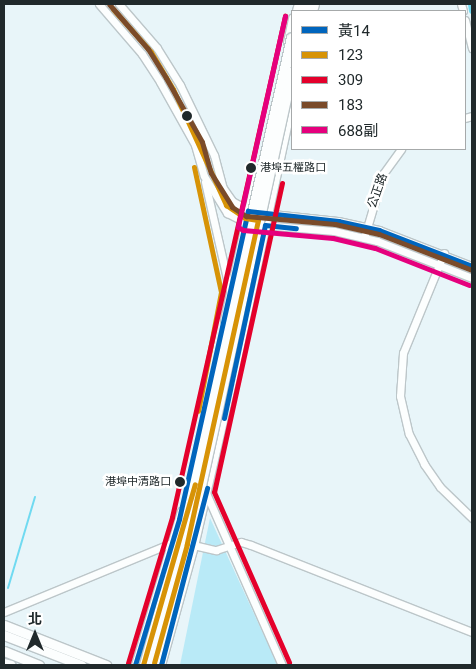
<!DOCTYPE html>
<meta charset="utf-8">
<style>
body{margin:0}
#map{position:relative;width:476px;height:669px;overflow:hidden;background:#e8f5f9;font-family:Roboto,"Noto Sans TC",sans-serif}
div>[style]{position:absolute}
.green>*{inset:0;background:#b9eaf7}
.stream>*{height:2px;margin:-1px;padding:0 1px;transform-origin:1px;border-radius:1px;background:#70daf1}
.canal>*{height:7px;margin:-3.5px;padding:0 3.5px;transform-origin:3.5px;border-radius:3.5px;background:#70daf1}
.roads{filter:drop-shadow(1px 0 #bcc6c9) drop-shadow(-1px 0 #bcc6c9) drop-shadow(0 1px #bcc6c9) drop-shadow(0 -1px #bcc6c9)}
.minor>*{height:7px;margin:-3.5px;padding:0 3.5px;transform-origin:3.5px;border-radius:3.5px;background:#fcfefe}
.major>*{height:9px;margin:-4.5px;padding:0 4.5px;transform-origin:4.5px;border-radius:4.5px;background:#fcfefe}
.highway>*{height:10px;margin:-5px;padding:0 5px;transform-origin:5px;border-radius:5px;background:#fcfefe}
.bridges{filter:drop-shadow(1px 0 #bcc6c9) drop-shadow(-1px 0 #bcc6c9) drop-shadow(0 1px #bcc6c9) drop-shadow(0 -1px #bcc6c9)}
.highway-bridge>*{height:10px;margin:-5px;padding:0 5px;transform-origin:5px;border-radius:5px;background:#fcfefe}
.bus-1>*{height:5px;margin:-2.5px;padding:0 2.5px;transform-origin:2.5px;border-radius:2.5px;background:#0065bd}
.bus-2>*{height:5px;margin:-2.5px;padding:0 2.5px;transform-origin:2.5px;border-radius:2.5px;background:#d79306}
.bus-3>*{height:5px;margin:-2.5px;padding:0 2.5px;transform-origin:2.5px;border-radius:2.5px;background:#e4002b}
.bus-4>*{height:5px;margin:-2.5px;padding:0 2.5px;transform-origin:2.5px;border-radius:2.5px;background:#7a4b2a}
.bus-5>*{height:5px;margin:-2.5px;padding:0 2.5px;transform-origin:2.5px;border-radius:2.5px;background:#e5007d}
.dots>*{width:14px;height:14px;translate:-50% -50%;box-sizing:border-box;border:2px solid #fff;border-radius:50%}
span{translate:-50% -50%;white-space:nowrap;text-align:center;line-height:1.15;-webkit-text-stroke:5px #fff;paint-order:stroke}
.bus-label{font-size:11px;color:#20292b}
.left{translate:0 -50%;text-align:left}
.right{translate:-100% -50%;text-align:right}
.street-label{font-size:12px;color:#20292b}
.frame{position:absolute;inset:0;border:5px solid #20292b;pointer-events:none}
.legend{position:absolute;left:291px;top:10px;width:175px;height:140px;box-sizing:border-box;background:#fff;border:1px solid #a6a9aa;margin:0;padding:6px 9px;list-style:none;font-size:15px;color:#20292b}
.legend li{display:flex;align-items:center;gap:10px;height:25px}
.legend b{width:25px;border:1px solid #a6a9aa}
.north{position:absolute;left:10px;top:609px;width:50px;height:50px;-webkit-text-stroke:4px #fff;paint-order:stroke;rotate:0deg;font-size:14px;font-weight:700;line-height:20px;text-align:center;color:#20292b}
.north::after{content:'';display:block;margin:auto;width:18px;height:22px;background:#20292b;clip-path:polygon(50% 0,100% 100%,50% 72%,0 100%)}
</style>
<div id="map">
<div class="green">
<i style="clip-path:polygon(210px 518px,267px 642px,277px 665px,180px 665px)"></i>
</div>
<div class="stream">
<i style="left:8px;top:588px;width:95px;rotate:-73.5deg"></i>
</div>
<div class="canal">
<i style="left:471px;top:4px;width:6px;rotate:81deg"></i>
</div>
<div class="roads">
<div class="minor">
<i style="left:99px;top:4px;width:66px;rotate:49.3deg"></i>
<i style="left:142px;top:54px;width:33px;rotate:57deg"></i>
<i style="left:160px;top:82px;width:72px;rotate:60.9deg"></i>
<i style="left:195px;top:145px;width:32px;rotate:74deg"></i>
<i style="left:204px;top:176px;width:44px;rotate:58.1deg"></i>
<i style="left:227px;top:213px;width:22px;rotate:27deg"></i>
<i style="left:119px;top:4px;width:58px;rotate:49.2deg"></i>
<i style="left:157px;top:48px;width:44px;rotate:58.1deg"></i>
<i style="left:180px;top:85px;width:78px;rotate:64.1deg"></i>
<i style="left:214px;top:155px;width:34px;rotate:75deg"></i>
<i style="left:223px;top:188px;width:16px;rotate:55deg"></i>
<i style="left:232px;top:201px;width:21px;rotate:29deg"></i>
<i style="left:461px;top:4px;width:7px;rotate:74deg"></i>
<i style="left:313px;top:11px;width:7px;rotate:-74deg"></i>
<i style="left:465px;top:20px;width:29px;rotate:76deg"></i>
<i style="left:287px;top:42px;width:25px;rotate:-78deg"></i>
<i style="left:465px;top:118px;width:7px;rotate:-16deg"></i>
<i style="left:205px;top:182px;width:109px;rotate:77.2deg"></i>
<i style="left:263px;top:213px;width:75px;rotate:6.1deg"></i>
<i style="left:338px;top:221px;width:42px;rotate:12.4deg"></i>
<i style="left:379px;top:230px;width:100px;rotate:21.2deg"></i>
<i style="left:263px;top:225px;width:71px;rotate:4.8deg"></i>
<i style="left:334px;top:231px;width:44px;rotate:13.1deg"></i>
<i style="left:377px;top:241px;width:102px;rotate:21.3deg"></i>
<i style="left:364px;top:238px;width:67px;rotate:-73.5deg"></i>
<i style="left:383px;top:174px;width:31px;rotate:-54deg"></i>
<i style="left:444px;top:253px;width:108px;rotate:112.3deg"></i>
<i style="left:403px;top:353px;width:43px;rotate:94deg"></i>
<i style="left:400px;top:396px;width:39px;rotate:77deg"></i>
<i style="left:409px;top:434px;width:34px;rotate:63deg"></i>
<i style="left:424px;top:464px;width:28px;rotate:55deg"></i>
<i style="left:440px;top:487px;width:45px;rotate:44.1deg"></i>
<i style="left:224px;top:320px;width:154px;rotate:-77.6deg"></i>
<i style="left:206px;top:493px;width:188px;rotate:66.2deg"></i>
<i style="left:189px;top:544px;width:28px;rotate:13deg"></i>
<i style="left:216px;top:550px;width:26px;rotate:-18deg"></i>
<i style="left:241px;top:542px;width:10px;rotate:17deg"></i>
<i style="left:251px;top:545px;width:238px;rotate:21.5deg"></i>
<i style="left:4px;top:612px;width:186px;rotate:-22.4deg"></i>
<i style="left:135px;top:665px;width:161px;rotate:-73.4deg"></i>
<i style="left:161px;top:665px;width:123px;rotate:-74.5deg"></i>
<i style="left:194px;top:546px;width:187px;rotate:-77deg"></i>
<i style="left:236px;top:364px;width:267px;rotate:-77.9deg"></i>
</div>
<div class="major">
<i style="left:4px;top:625px;width:110px;rotate:21.4deg"></i>
<i style="left:4px;top:635px;width:83px;rotate:21.3deg"></i>
<i style="left:4px;top:651px;width:38px;rotate:22deg"></i>
<i style="left:4px;top:663px;width:7px;rotate:16deg"></i>
</div>
<div class="highway">
<i style="left:298px;top:11px;width:7px;rotate:-74deg"></i>
<i style="left:306px;top:11px;width:7px;rotate:-74deg"></i>
</div>
</div>
<div class="bridges">
<div class="highway-bridge">
<i style="left:145px;top:665px;width:136px;rotate:-74.6deg"></i>
<i style="left:181px;top:534px;width:508px;rotate:-77.39deg"></i>
<i style="left:154px;top:665px;width:134px;rotate:-74.4deg"></i>
<i style="left:190px;top:536px;width:475px;rotate:-77.6deg"></i>
</div>
</div>
<div class="bus-1">
<i style="left:224px;top:418px;width:197px;rotate:-78deg"></i>
<i style="left:265px;top:225px;width:31px;rotate:6deg"></i>
<i style="left:135px;top:665px;width:152px;rotate:-73.2deg"></i>
<i style="left:179px;top:519px;width:316px;rotate:-77.4deg"></i>
<i style="left:248px;top:211px;width:91px;rotate:6.3deg"></i>
<i style="left:338px;top:221px;width:42px;rotate:12.4deg"></i>
<i style="left:379px;top:230px;width:100px;rotate:21.2deg"></i>
<i style="left:161px;top:665px;width:183px;rotate:-75.4deg"></i>
</div>
<div class="bus-2">
<i style="left:113px;top:9px;width:57px;rotate:48.5deg"></i>
<i style="left:151px;top:52px;width:43px;rotate:59.3deg"></i>
<i style="left:173px;top:89px;width:128px;rotate:65.4deg"></i>
<i style="left:226px;top:205px;width:23px;rotate:34deg"></i>
<i style="left:245px;top:218px;width:13px;rotate:9deg"></i>
<i style="left:258px;top:220px;width:332px;rotate:102.4deg"></i>
<i style="left:187px;top:544px;width:123px;rotate:105.5deg"></i>
<i style="left:194px;top:167px;width:128px;rotate:77.8deg"></i>
<i style="left:221px;top:292px;width:121px;rotate:100.9deg"></i>
<i style="left:143px;top:665px;width:188px;rotate:-74deg"></i>
</div>
<div class="bus-3">
<i style="left:282px;top:183px;width:316px;rotate:102.4deg"></i>
<i style="left:214px;top:492px;width:186px;rotate:66.2deg"></i>
<i style="left:128px;top:663px;width:152px;rotate:-73.2deg"></i>
<i style="left:172px;top:517px;width:514px;rotate:-77.29deg"></i>
</div>
<div class="bus-4">
<i style="left:109px;top:4px;width:60px;rotate:49.1deg"></i>
<i style="left:148px;top:49px;width:34px;rotate:58deg"></i>
<i style="left:166px;top:78px;width:73px;rotate:60.6deg"></i>
<i style="left:202px;top:142px;width:32px;rotate:74deg"></i>
<i style="left:211px;top:173px;width:40px;rotate:58deg"></i>
<i style="left:232px;top:207px;width:17px;rotate:33deg"></i>
<i style="left:246px;top:216px;width:89px;rotate:5.1deg"></i>
<i style="left:335px;top:224px;width:45px;rotate:12.8deg"></i>
<i style="left:379px;top:234px;width:100px;rotate:21.2deg"></i>
</div>
<div class="bus-5">
<i style="left:285px;top:16px;width:216px;rotate:102.6deg"></i>
<i style="left:238px;top:227px;width:6px;rotate:31deg"></i>
<i style="left:243px;top:230px;width:90px;rotate:5.1deg"></i>
<i style="left:333px;top:238px;width:43px;rotate:13.4deg"></i>
<i style="left:375px;top:248px;width:101px;rotate:21.5deg"></i>
</div>
<div class="dots">
<i style="left:187px;top:116px;background:#20292b"></i>
<i style="left:251px;top:168px;background:#20292b"></i>
<i style="left:180px;top:482px;background:#20292b"></i>
</div>
<div class="bus-label">
<span class="left" style="left:260px;top:168px">港埠五權路口</span>
<span class="right" style="left:171px;top:482px">港埠中清路口</span>
</div>
<div class="street-label">
<span style="left:378px;top:191px;rotate:-71deg">公正路</span>
</div>
<div class="frame"></div>
<ul class="legend">
<li><b style="height:6px;background:#0065bd"></b>黃14</li>
<li><b style="height:6px;background:#d79306"></b>123</li>
<li><b style="height:6px;background:#e4002b"></b>309</li>
<li><b style="height:6px;background:#7a4b2a"></b>183</li>
<li><b style="height:6px;background:#e5007d"></b>688副</li>
</ul>
<div class="north">北</div>
</div>
